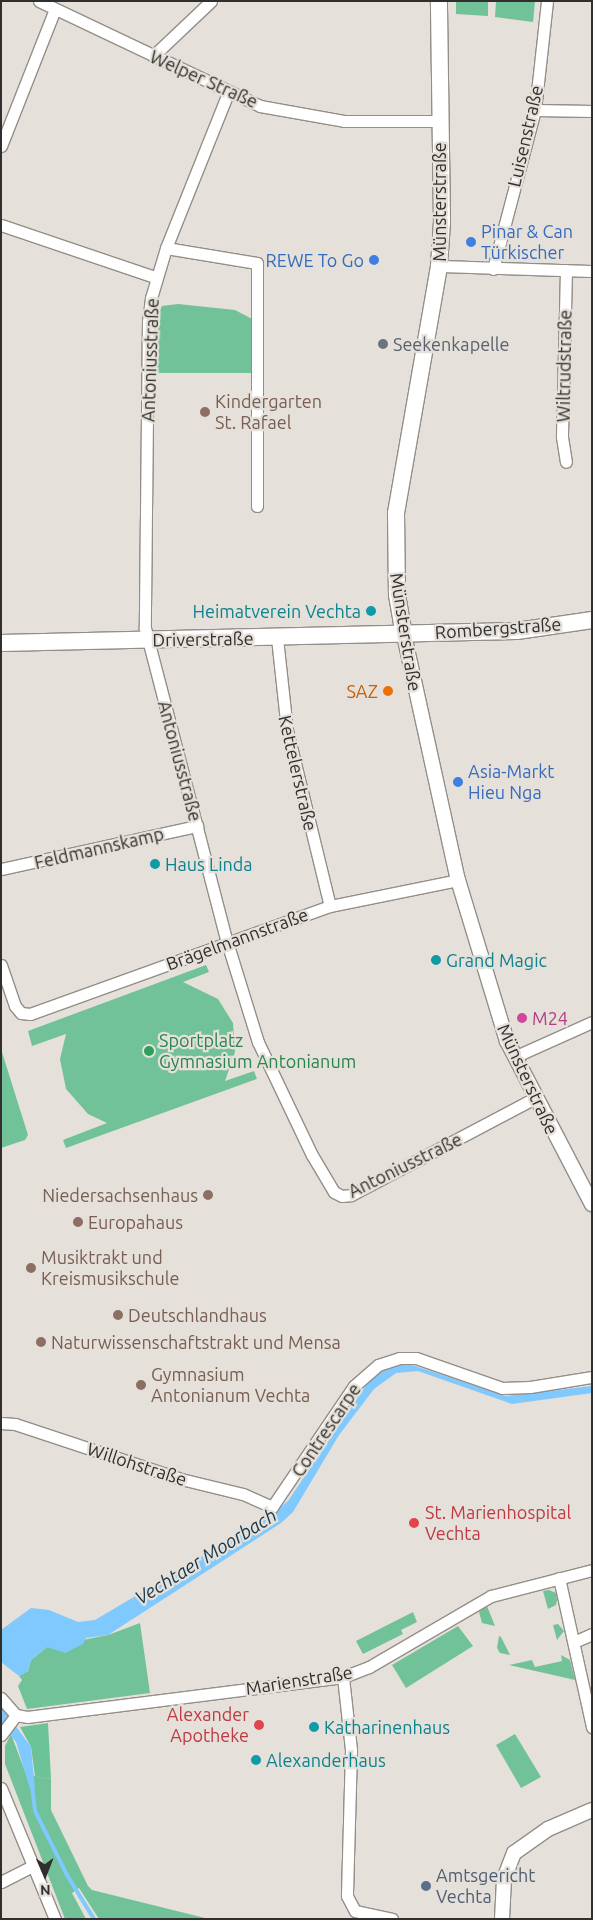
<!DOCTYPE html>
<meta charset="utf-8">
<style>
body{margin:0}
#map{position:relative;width:593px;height:1920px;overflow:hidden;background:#e5e0d9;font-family:Ubuntu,sans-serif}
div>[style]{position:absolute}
.green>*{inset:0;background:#72c299}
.forest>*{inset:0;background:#6cc398}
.water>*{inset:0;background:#7fc9ff}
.stream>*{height:4px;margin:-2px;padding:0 2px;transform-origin:2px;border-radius:2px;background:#7fc9ff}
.roads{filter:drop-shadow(1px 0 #938e88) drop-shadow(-1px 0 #938e88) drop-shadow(0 1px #938e88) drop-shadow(0 -1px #938e88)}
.minor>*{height:11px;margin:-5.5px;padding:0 5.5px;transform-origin:5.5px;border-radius:5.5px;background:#fff}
.tertiary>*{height:14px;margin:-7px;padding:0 7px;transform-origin:7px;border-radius:7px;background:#fff}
.secondary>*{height:16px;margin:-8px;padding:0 8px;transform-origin:8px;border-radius:8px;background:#fff}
.dots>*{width:14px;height:14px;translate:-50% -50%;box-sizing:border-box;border:2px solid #e5e0d9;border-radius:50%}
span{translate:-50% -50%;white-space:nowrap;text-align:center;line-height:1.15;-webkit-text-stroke:4.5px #e5e0d9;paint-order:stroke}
.street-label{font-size:18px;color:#312f2d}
.shop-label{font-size:18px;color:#366cbe}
.left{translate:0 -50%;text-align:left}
.right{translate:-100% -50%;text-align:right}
.worship-label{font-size:18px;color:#5b616d}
.education-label{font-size:18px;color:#785e54}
.culture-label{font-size:18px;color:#0d838f}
.food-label{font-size:18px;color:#c56008}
.hotel-label{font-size:18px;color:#b23c85}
.leisure-label{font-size:18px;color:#27864d}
.health-label{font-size:18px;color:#be3a42}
.service-label{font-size:18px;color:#4e5e75}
.water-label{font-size:19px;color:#14354b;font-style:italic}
.frame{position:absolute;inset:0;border:2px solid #312f2d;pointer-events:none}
.north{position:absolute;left:20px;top:1850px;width:50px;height:50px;-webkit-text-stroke:4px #e5e0d9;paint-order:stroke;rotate:179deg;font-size:14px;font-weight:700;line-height:20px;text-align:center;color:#312f2d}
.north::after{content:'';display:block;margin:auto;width:18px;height:22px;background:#312f2d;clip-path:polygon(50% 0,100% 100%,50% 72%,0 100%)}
</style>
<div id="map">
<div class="green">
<i style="clip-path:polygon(456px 1px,488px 1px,488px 16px,456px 14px)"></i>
<i style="clip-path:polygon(496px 1px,535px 1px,533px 22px,495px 17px)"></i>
<i style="clip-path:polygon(178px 304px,235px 310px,254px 320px,253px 373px,157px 373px,158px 315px,162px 306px)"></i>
<i style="clip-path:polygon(206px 965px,209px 972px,183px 982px,218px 999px,233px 1023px,235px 1052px,225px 1081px,254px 1071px,257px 1079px,66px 1148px,63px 1140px,107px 1123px,88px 1114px,66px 1089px,60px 1059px,66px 1034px,32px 1046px,28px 1031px)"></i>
<i style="clip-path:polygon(1px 1049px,28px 1135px,25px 1140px,1px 1148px)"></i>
<i style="clip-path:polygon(549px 1590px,556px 1593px,557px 1600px,556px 1605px,548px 1609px,543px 1591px)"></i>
<i style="clip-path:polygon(487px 1606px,495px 1626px,482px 1623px,479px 1612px)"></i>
<i style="clip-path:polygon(413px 1612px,417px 1622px,401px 1630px,403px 1634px,363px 1654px,356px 1641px)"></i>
<i style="clip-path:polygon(140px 1623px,150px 1693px,27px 1709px,18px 1686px,22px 1680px,19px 1676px,28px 1671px,31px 1660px,47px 1647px,108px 1635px)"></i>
<i style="clip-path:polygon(558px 1624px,564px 1631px,557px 1640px,553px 1625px)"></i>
<i style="clip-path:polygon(458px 1626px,473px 1646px,406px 1688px,392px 1665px)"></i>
<i style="clip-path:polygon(499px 1636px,501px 1637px,510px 1655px,500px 1653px,497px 1648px)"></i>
<i style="clip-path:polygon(561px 1655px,570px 1660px,575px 1680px,509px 1665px,532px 1660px,535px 1667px,562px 1661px)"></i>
<i style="clip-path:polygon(11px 1734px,26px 1774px,51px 1779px,51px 1810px,88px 1886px,92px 1890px,209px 1919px,99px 1919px,79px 1888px,72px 1893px,86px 1919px,65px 1919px,5px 1764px,5px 1746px)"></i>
<i style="clip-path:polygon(515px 1734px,541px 1777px,521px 1788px,496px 1745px)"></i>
</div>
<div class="forest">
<i style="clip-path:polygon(48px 1723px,51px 1779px,35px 1776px,31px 1747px,20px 1727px)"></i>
</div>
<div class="water">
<i style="clip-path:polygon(406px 1363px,506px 1396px,592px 1386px,592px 1393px,512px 1404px,418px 1371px,396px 1373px,374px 1389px,339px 1435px,293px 1512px,281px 1523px,108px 1635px,86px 1638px,83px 1644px,65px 1653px,47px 1647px,31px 1660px,28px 1671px,19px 1676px,1px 1662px,1px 1630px,31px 1608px,49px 1610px,78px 1622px,95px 1620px,267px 1518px,288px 1501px,371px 1378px,392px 1366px)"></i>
<i style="clip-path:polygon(1px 1706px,31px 1747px,35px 1789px,30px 1789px,16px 1742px,1px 1724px)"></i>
</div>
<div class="stream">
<i style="left:32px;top:1786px;width:25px;rotate:83deg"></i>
<i style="left:35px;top:1811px;width:72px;rotate:63.4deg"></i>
<i style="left:67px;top:1875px;width:52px;rotate:58.5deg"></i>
</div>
<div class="roads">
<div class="minor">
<i style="left:39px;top:1px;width:245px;rotate:25.4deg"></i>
<i style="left:260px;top:106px;width:85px;rotate:10.1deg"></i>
<i style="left:344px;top:121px;width:95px"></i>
<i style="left:153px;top:56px;width:80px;rotate:-43.5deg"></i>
<i style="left:228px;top:93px;width:167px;rotate:111.8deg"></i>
<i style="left:166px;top:248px;width:52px;rotate:106.7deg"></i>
<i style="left:151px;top:298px;width:23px;rotate:97deg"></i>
<i style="left:148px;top:321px;width:307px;rotate:90.6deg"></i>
<i style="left:145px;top:628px;width:325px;rotate:75.4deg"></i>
<i style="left:227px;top:942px;width:105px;rotate:72.8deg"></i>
<i style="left:258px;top:1042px;width:125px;rotate:64.5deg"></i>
<i style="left:312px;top:1155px;width:43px;rotate:59.3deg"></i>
<i style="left:334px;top:1192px;width:9px;rotate:27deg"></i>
<i style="left:342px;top:1196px;width:9px;rotate:-6deg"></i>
<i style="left:351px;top:1195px;width:208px;rotate:-27.8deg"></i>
<i style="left:535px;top:110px;width:57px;rotate:1deg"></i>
<i style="left:1px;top:146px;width:147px;rotate:-68.5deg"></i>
<i style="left:1px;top:225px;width:163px;rotate:18.7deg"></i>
<i style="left:166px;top:248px;width:92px;rotate:9.4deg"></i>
<i style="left:257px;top:263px;width:243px;rotate:90deg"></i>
<i style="left:439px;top:266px;width:153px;rotate:1.9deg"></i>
<i style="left:493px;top:269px;width:164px;rotate:-75.2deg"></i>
<i style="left:535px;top:110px;width:110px;rotate:-83.7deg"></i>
<i style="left:566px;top:270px;width:167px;rotate:91.4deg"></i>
<i style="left:562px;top:437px;width:25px;rotate:81deg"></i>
<i style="left:277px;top:638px;width:93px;rotate:83.8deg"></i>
<i style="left:287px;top:730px;width:181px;rotate:76.3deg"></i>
<i style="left:1px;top:869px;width:201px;rotate:-12.4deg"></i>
<i style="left:1px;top:965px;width:43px;rotate:71.1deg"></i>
<i style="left:15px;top:1006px;width:9px;rotate:49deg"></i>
<i style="left:21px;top:1013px;width:9px;rotate:6deg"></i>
<i style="left:30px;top:1014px;width:319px;rotate:-19.8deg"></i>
<i style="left:330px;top:906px;width:131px;rotate:-11.5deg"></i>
<i style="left:514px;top:1057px;width:85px;rotate:-24.2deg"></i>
<i style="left:1px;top:1423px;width:14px;rotate:4deg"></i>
<i style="left:15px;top:1424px;width:175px;rotate:18.3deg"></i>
<i style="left:181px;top:1479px;width:64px;rotate:13.6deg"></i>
<i style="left:243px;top:1494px;width:32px;rotate:24deg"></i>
<i style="left:272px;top:1507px;width:146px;rotate:-55.9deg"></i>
<i style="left:354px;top:1386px;width:32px;rotate:-41deg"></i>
<i style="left:378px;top:1365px;width:22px;rotate:-18deg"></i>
<i style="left:399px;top:1358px;width:17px"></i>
<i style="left:416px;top:1358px;width:91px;rotate:19.2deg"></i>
<i style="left:502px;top:1388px;width:28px;rotate:-2deg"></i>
<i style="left:530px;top:1387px;width:63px;rotate:-9.2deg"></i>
<i style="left:559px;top:1578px;width:153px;rotate:77.5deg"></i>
<i style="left:574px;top:1642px;width:20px;rotate:-24deg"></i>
<i style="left:343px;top:1677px;width:73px;rotate:83.7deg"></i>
<i style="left:351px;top:1750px;width:146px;rotate:91.6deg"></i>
<i style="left:347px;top:1896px;width:17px;rotate:62deg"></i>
<i style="left:355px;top:1911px;width:38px;rotate:12deg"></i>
<i style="left:1px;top:1698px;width:23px;rotate:49deg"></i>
<i style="left:16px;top:1715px;width:11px;rotate:10deg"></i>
<i style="left:27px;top:1717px;width:319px;rotate:-7.2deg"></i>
<i style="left:343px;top:1677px;width:28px;rotate:-21deg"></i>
<i style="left:369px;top:1667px;width:141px;rotate:-30.2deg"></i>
<i style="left:491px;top:1596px;width:104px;rotate:-14.4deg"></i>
<i style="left:1px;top:1735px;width:25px;rotate:-53deg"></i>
<i style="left:1px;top:1788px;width:142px;rotate:67.6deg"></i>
<i style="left:1px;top:1882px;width:36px;rotate:-27deg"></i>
</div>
<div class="tertiary">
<i style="left:404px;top:635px;width:251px;rotate:77.6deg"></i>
<i style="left:458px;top:880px;width:168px;rotate:73.1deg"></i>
<i style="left:507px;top:1041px;width:184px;rotate:62.5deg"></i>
<i style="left:502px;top:1919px;width:40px;rotate:-87.1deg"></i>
<i style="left:504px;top:1879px;width:28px;rotate:-69deg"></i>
<i style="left:514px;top:1853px;width:42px;rotate:-35.2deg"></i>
<i style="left:548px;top:1829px;width:48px;rotate:-23.4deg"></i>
</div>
<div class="secondary">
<i style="left:404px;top:635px;width:41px;rotate:-99.9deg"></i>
<i style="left:397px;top:595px;width:82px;rotate:-90.7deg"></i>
<i style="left:396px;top:513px;width:251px;rotate:-80.1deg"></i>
<i style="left:439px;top:266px;width:44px;rotate:-86.1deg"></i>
<i style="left:442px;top:222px;width:221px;rotate:-90.8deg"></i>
<i style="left:1px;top:643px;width:516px;rotate:-1.33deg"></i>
<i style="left:517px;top:631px;width:76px;rotate:-8.3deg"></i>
</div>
</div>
<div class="dots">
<i style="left:471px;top:242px;background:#3f7fe0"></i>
<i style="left:374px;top:260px;background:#3f7fe0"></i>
<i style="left:383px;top:344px;background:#6b7280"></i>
<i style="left:205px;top:412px;background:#8d6e63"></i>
<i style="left:371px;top:611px;background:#0f9aa8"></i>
<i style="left:388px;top:691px;background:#e8710a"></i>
<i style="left:458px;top:782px;background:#3f7fe0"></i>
<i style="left:155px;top:864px;background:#0f9aa8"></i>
<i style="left:436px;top:960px;background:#0f9aa8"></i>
<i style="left:522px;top:1018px;background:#d1479c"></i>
<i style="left:149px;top:1051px;background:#2e9e5b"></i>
<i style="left:208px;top:1195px;background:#8d6e63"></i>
<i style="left:78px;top:1222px;background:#8d6e63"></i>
<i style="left:31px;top:1268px;background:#8d6e63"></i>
<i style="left:118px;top:1315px;background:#8d6e63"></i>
<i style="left:41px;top:1342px;background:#8d6e63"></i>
<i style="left:141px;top:1385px;background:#8d6e63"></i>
<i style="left:414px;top:1523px;background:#e0444e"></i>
<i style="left:259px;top:1725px;background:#e0444e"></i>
<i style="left:314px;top:1727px;background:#0f9aa8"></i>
<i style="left:256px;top:1760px;background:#0f9aa8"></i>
<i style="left:426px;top:1886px;background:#5c6f8a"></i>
</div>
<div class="street-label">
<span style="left:204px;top:79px;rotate:24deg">Welper Straße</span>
<span style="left:525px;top:136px;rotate:-77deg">Luisenstraße</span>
<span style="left:439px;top:202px;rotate:-90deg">Münsterstraße</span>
<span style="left:150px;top:360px;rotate:-88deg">Antoniusstraße</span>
<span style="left:564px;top:366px;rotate:-89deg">Wiltrudstraße</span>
<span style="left:498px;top:628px;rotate:-4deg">Rombergstraße</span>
<span style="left:406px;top:632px;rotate:81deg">Münsterstraße</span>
<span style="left:203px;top:639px;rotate:-1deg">Driverstraße</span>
<span style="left:180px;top:761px;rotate:75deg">Antoniusstraße</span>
<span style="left:298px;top:773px;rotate:77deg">Kettelerstraße</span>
<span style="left:99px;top:848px;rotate:-13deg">Feldmannskamp</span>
<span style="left:237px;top:939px;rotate:-20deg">Brägelmannstraße</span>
<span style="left:528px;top:1079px;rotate:65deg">Münsterstraße</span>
<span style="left:405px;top:1165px;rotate:-26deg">Antoniusstraße</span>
<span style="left:326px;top:1430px;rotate:-56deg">Contrescarpe</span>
<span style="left:137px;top:1464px;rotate:18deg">Willohstraße</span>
<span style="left:299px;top:1680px;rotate:-9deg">Marienstraße</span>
</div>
<div class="shop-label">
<span class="left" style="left:481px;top:242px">Pinar &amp; Can<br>Türkischer</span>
<span class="right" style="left:364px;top:260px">REWE To Go</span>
<span class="left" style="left:468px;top:782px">Asia-Markt<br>Hieu Nga</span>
</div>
<div class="worship-label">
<span class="left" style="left:393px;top:344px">Seekenkapelle</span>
</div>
<div class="education-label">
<span class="left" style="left:215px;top:412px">Kindergarten<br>St. Rafael</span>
<span class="right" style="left:198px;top:1195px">Niedersachsenhaus</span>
<span class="left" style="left:88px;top:1222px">Europahaus</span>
<span class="left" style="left:41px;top:1268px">Musiktrakt und<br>Kreismusikschule</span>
<span class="left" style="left:128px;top:1315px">Deutschlandhaus</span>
<span class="left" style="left:51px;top:1342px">Naturwissenschaftstrakt und Mensa</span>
<span class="left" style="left:151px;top:1385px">Gymnasium<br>Antonianum Vechta</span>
</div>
<div class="culture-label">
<span class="right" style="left:361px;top:611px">Heimatverein Vechta</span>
<span class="left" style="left:165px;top:864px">Haus Linda</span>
<span class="left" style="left:446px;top:960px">Grand Magic</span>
<span class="left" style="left:324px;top:1727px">Katharinenhaus</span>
<span class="left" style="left:266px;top:1760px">Alexanderhaus</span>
</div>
<div class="food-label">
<span class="right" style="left:378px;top:691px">SAZ</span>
</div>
<div class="hotel-label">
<span class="left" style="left:532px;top:1018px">M24</span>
</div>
<div class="leisure-label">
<span class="left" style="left:159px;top:1051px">Sportplatz<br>Gymnasium Antonianum</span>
</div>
<div class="health-label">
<span class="left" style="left:425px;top:1523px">St. Marienhospital<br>Vechta</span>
<span class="right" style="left:249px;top:1725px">Alexander<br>Apotheke</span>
</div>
<div class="service-label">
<span class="left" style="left:436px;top:1886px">Amtsgericht<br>Vechta</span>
</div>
<div class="water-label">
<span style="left:206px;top:1557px;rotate:-32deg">Vechtaer Moorbach</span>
</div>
<div class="frame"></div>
<div class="north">N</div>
</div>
